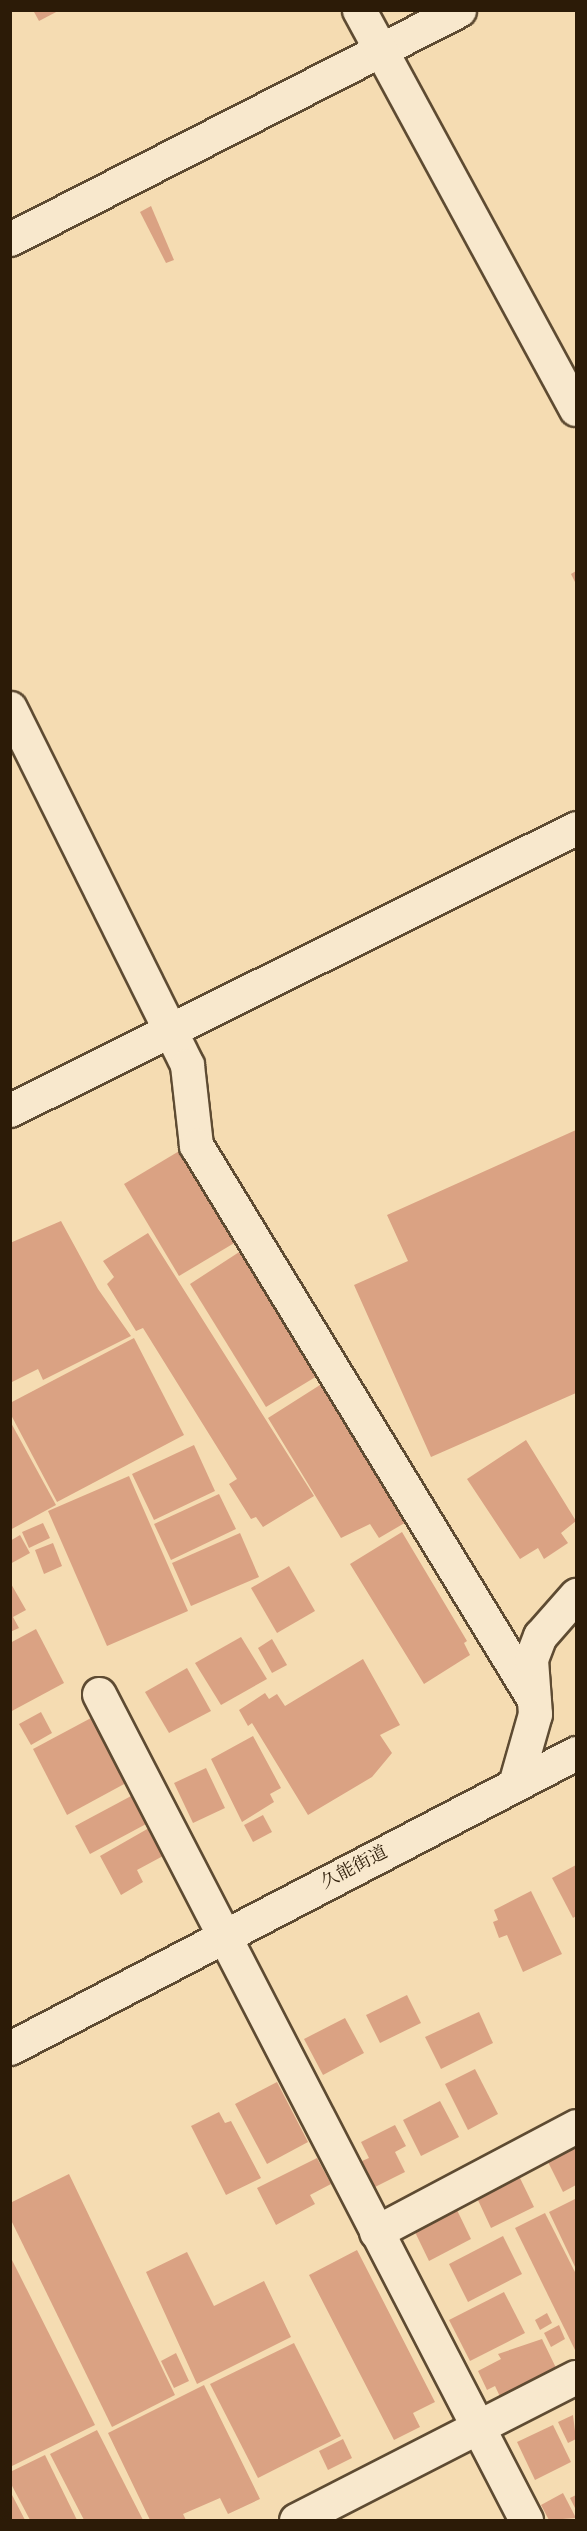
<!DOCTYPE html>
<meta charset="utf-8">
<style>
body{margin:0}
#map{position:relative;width:587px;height:2531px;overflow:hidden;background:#f5dcb2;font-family:"Libre Caslon Text","Noto Serif JP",serif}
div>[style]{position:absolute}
.building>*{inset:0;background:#daa283}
.roads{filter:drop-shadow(2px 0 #5e4b32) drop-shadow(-2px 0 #5e4b32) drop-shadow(0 2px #5e4b32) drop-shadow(0 -2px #5e4b32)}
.street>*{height:33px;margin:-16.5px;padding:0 16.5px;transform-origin:16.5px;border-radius:16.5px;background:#f8e8cd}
.secondary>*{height:33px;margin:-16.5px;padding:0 16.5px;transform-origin:16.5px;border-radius:16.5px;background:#f8e8cd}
span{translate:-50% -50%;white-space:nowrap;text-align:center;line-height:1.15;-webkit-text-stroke:6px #f8e8cd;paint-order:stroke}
.street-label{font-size:18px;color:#2c1b07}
.frame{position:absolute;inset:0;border:12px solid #2c1b07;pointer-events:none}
</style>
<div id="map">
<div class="building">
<i style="clip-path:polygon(33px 10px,60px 10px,39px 21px)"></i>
<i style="clip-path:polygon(151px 206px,174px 260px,166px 263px,140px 212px)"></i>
<i style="clip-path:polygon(576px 571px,576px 584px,571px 574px)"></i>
<i style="clip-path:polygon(576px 1130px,576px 1393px,431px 1457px,354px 1285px,408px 1261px,387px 1215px)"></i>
<i style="clip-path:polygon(186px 1147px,241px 1239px,179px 1276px,124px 1184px)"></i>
<i style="clip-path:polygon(61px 1221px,98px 1289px,131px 1336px,43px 1380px,38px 1369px,10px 1383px,10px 1243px)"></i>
<i style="clip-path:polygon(148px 1233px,314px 1496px,263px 1527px,256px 1517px,251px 1519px,229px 1484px,237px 1479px,143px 1328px,136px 1331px,107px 1284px,114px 1277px,103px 1261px)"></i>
<i style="clip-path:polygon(250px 1245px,327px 1370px,266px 1407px,190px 1284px)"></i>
<i style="clip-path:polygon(134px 1338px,184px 1435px,57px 1502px,10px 1413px,10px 1403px)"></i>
<i style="clip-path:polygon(331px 1378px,408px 1521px,379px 1538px,370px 1524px,341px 1538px,268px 1418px)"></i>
<i style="clip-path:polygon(10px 1421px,56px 1505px,10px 1530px)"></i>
<i style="clip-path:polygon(526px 1440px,576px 1521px,561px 1533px,568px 1543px,544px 1559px,538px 1548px,520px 1559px,467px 1479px)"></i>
<i style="clip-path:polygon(194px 1445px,215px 1491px,154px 1520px,132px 1474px)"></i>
<i style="clip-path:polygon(129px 1476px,188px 1611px,107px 1646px,48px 1511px)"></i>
<i style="clip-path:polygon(219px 1494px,236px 1529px,171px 1560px,154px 1524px)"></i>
<i style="clip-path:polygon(43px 1523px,50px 1538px,29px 1548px,22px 1532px)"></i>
<i style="clip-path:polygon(402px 1532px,467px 1641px,464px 1643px,470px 1655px,424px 1684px,350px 1564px)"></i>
<i style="clip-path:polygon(240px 1533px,259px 1577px,191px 1606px,172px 1563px)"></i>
<i style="clip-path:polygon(20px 1535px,30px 1553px,10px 1564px,10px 1541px)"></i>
<i style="clip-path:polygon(53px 1543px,62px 1566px,44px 1574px,35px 1550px)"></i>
<i style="clip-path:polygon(289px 1566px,315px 1611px,277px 1633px,251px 1588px)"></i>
<i style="clip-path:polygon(10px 1582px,26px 1610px,13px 1617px,19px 1628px,10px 1632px)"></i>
<i style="clip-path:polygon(36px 1629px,64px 1683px,10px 1712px,10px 1643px)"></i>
<i style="clip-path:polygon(241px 1637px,267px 1679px,221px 1705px,195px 1663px)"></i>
<i style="clip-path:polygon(272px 1639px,287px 1665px,272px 1673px,258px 1648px)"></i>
<i style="clip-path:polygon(363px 1659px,400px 1725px,380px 1735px,392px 1753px,372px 1777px,308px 1815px,252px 1723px,248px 1726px,239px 1710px,265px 1693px,269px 1699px,277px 1694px,285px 1706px)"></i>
<i style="clip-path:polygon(187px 1668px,211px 1711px,169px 1733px,145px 1692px)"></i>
<i style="clip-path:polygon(41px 1712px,52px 1733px,31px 1745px,19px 1724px)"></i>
<i style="clip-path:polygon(91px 1718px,126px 1783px,67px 1815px,33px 1749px)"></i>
<i style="clip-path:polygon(253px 1736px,281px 1788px,270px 1794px,274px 1802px,242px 1822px,211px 1759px)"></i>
<i style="clip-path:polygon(206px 1768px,225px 1808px,193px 1823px,174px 1783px)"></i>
<i style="clip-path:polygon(133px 1795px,148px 1823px,90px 1854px,75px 1826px)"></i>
<i style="clip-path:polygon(263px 1815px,272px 1832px,253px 1842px,244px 1825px)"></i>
<i style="clip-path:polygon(149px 1828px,163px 1856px,137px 1870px,143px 1882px,121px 1895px,100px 1856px)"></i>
<i style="clip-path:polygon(576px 1865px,576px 1916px,573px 1918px,552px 1878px)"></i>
<i style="clip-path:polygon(531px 1891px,562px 1954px,523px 1972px,507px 1935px,499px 1938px,493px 1922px,498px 1920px,494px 1910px)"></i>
<i style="clip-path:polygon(407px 1995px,421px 2023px,380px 2043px,366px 2015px)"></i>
<i style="clip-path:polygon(479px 2012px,493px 2043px,441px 2069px,425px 2037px)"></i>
<i style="clip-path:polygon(345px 2018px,364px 2053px,323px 2075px,304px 2039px)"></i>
<i style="clip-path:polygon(475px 2069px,498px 2114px,468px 2130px,445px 2084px)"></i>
<i style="clip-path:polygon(277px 2082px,308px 2142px,267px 2164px,235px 2104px)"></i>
<i style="clip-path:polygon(440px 2101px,459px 2137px,421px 2156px,403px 2120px)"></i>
<i style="clip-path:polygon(219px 2112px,225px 2123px,231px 2121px,261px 2178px,226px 2195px,191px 2126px)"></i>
<i style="clip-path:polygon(395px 2125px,406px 2146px,395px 2152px,405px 2172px,375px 2187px,362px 2161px,369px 2158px,361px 2142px)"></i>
<i style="clip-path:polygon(576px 2147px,576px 2185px,563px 2192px,548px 2162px)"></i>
<i style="clip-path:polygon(317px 2158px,331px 2184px,310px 2195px,315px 2204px,276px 2225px,257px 2188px)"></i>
<i style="clip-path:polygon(69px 2174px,175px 2395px,112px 2427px,10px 2218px,10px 2203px)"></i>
<i style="clip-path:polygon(519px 2176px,534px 2207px,491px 2228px,477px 2198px)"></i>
<i style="clip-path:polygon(575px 2199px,576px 2202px,576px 2269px,549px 2212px)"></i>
<i style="clip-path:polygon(456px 2208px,471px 2239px,429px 2261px,414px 2230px)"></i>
<i style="clip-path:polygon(545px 2213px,576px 2274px,576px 2352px,515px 2228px)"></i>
<i style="clip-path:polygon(503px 2236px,522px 2274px,468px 2302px,449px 2264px)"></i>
<i style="clip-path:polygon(357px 2250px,435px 2402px,413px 2413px,420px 2427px,394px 2440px,309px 2275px)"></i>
<i style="clip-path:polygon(187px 2252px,214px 2306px,264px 2281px,291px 2337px,197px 2384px,146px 2272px)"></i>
<i style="clip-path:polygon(10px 2256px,95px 2425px,10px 2467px)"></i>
<i style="clip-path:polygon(504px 2292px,525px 2333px,470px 2361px,449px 2320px)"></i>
<i style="clip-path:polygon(547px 2313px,552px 2323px,540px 2330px,535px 2320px)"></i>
<i style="clip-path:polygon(559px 2325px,565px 2339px,551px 2347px,544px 2333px)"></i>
<i style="clip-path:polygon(542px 2339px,559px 2374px,503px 2403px,495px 2386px,487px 2390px,478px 2371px,501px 2359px,498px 2354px)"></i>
<i style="clip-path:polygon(294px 2343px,341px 2436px,258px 2478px,210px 2384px)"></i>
<i style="clip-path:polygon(176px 2353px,189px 2381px,174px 2388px,161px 2361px)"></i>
<i style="clip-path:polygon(204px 2385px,260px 2499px,228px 2514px,220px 2498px,183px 2514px,186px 2520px,150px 2520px,108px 2433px)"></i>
<i style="clip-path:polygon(573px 2415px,576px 2439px,568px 2443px,558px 2422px)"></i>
<i style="clip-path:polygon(553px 2425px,571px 2462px,535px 2480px,517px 2442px)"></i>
<i style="clip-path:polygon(97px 2430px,143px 2520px,84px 2520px,50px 2454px)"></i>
<i style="clip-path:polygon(343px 2439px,352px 2458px,328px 2470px,319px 2451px)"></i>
<i style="clip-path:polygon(45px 2455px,77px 2520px,30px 2520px,10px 2482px,10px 2472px)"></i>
<i style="clip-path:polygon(10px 2491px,25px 2520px,10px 2520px)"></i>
<i style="clip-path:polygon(563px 2493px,576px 2518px,549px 2520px,541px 2505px)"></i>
<i style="clip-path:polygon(576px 2495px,576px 2510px,570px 2498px)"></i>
</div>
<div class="roads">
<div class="street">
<i style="left:10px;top:239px;width:504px;rotate:-27.02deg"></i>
<i style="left:10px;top:708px;width:398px;rotate:63.6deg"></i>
<i style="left:187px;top:1065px;width:81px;rotate:83.6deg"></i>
<i style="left:196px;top:1145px;width:648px;rotate:58.64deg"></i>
<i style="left:10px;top:1110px;width:632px;rotate:-26.48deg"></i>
<i style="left:99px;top:1694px;width:930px;rotate:62.66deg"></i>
<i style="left:515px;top:1784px;width:73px;rotate:-74.1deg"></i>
<i style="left:535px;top:1714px;width:55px;rotate:-94.2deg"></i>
<i style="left:531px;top:1659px;width:25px;rotate:-69deg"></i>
<i style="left:540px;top:1636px;width:55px;rotate:-48.7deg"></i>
<i style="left:376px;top:2232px;width:226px;rotate:-27.9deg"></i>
<i style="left:296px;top:2520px;width:314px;rotate:-27.1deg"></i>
</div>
<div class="secondary">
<i style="left:359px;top:10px;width:454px;rotate:61.5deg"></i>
<i style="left:10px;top:2048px;width:638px;rotate:-27.53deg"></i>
</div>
</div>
<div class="street-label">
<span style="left:354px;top:1867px;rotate:-27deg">久能街道</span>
</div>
<div class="frame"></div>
</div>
